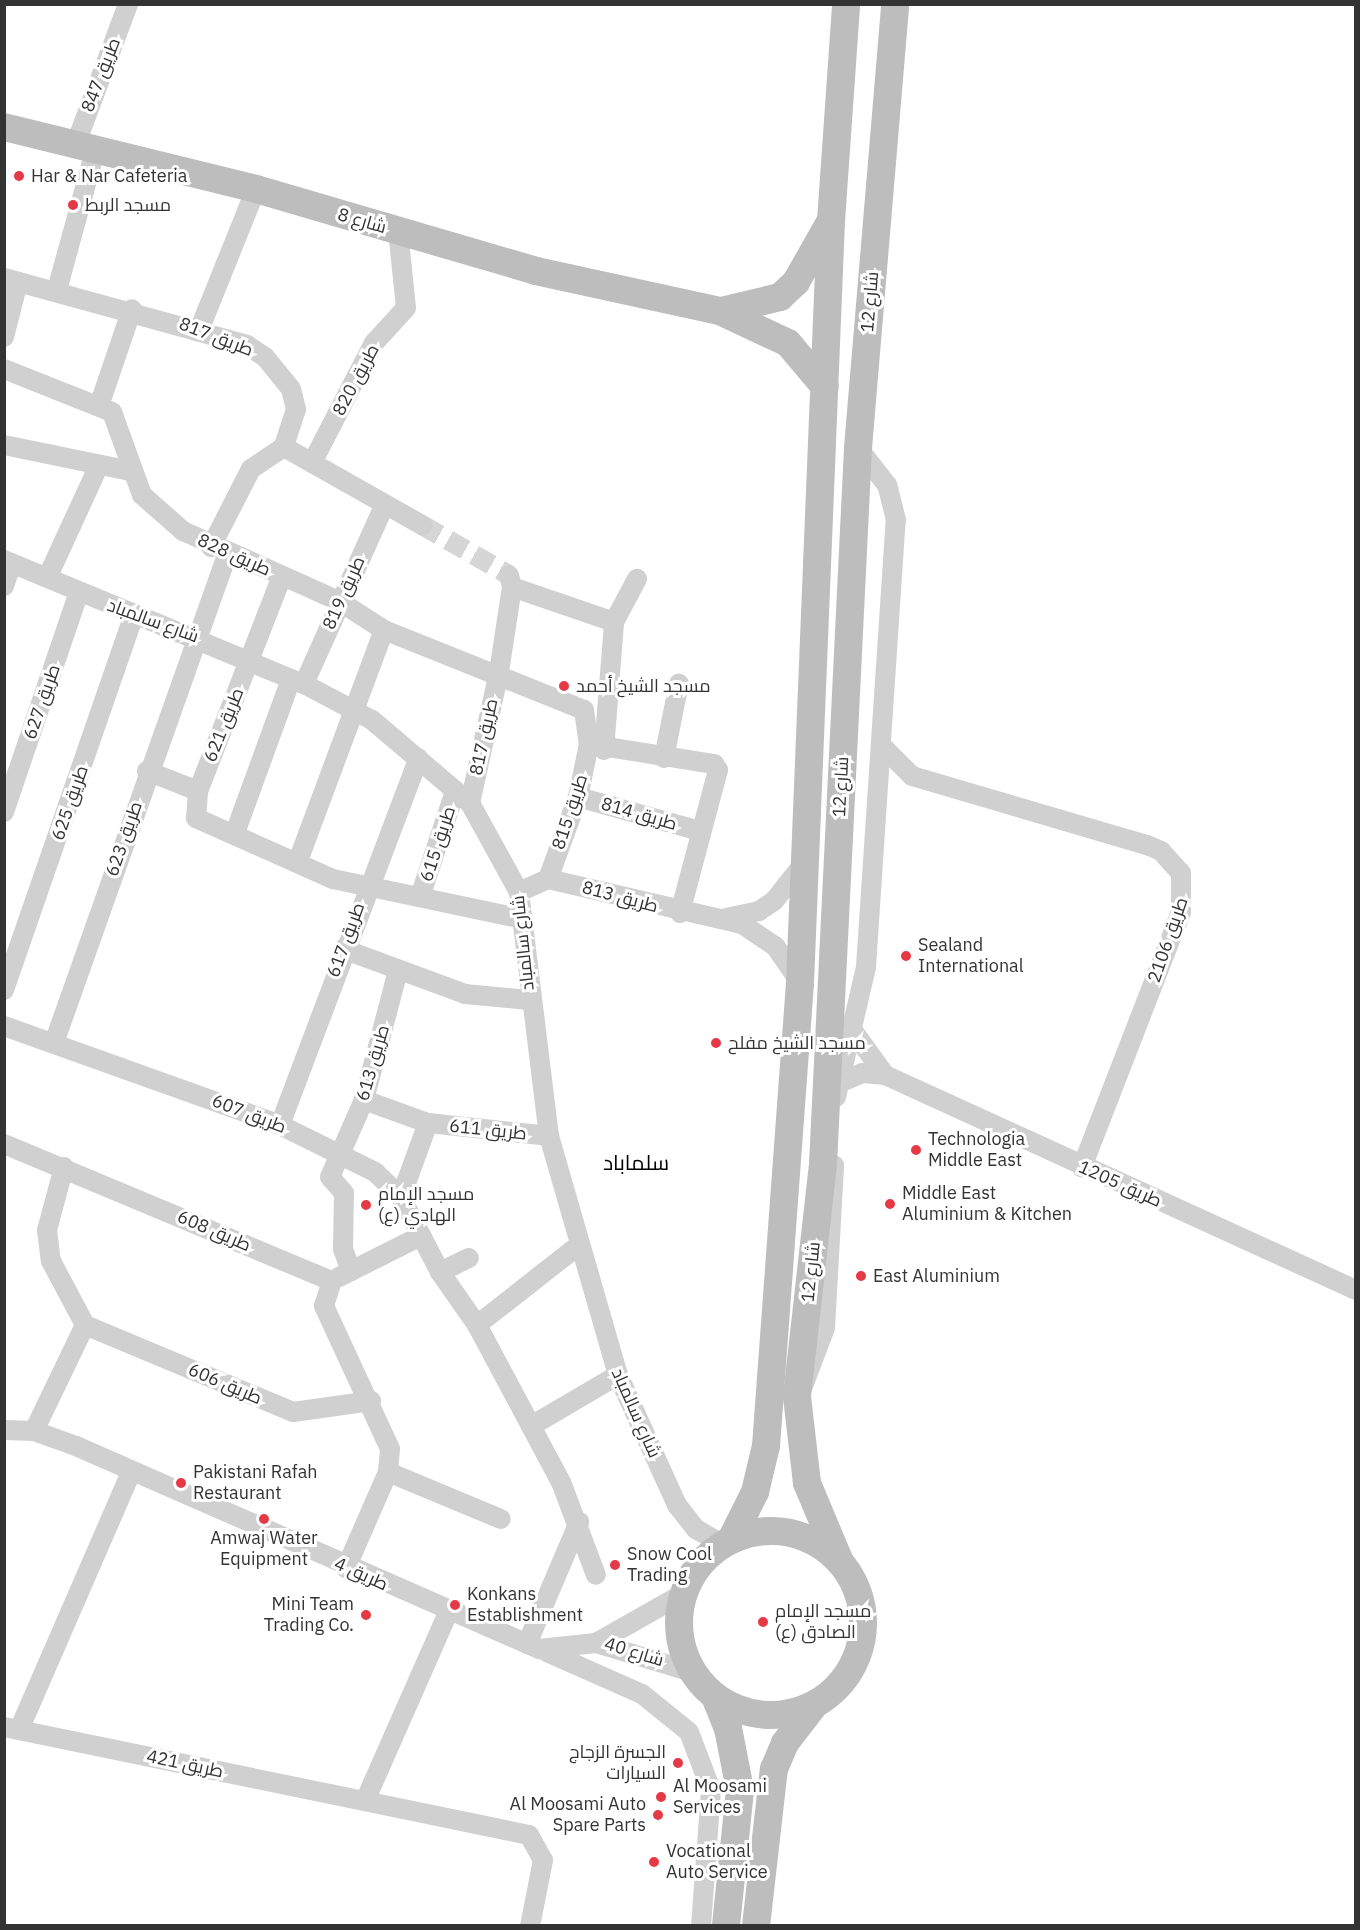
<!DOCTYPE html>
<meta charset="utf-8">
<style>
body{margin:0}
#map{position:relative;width:1360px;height:1930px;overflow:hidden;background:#fff;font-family:"IBM Plex Sans",Cairo,sans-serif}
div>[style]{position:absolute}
.street-tunnel>*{height:20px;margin-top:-10px;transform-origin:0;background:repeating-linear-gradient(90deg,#d6d6d6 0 20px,transparent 0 30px)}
.street>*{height:20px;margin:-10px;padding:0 10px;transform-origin:10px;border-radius:10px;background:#d0d0d0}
.secondary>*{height:28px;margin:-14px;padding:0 14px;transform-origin:14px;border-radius:14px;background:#bdbdbd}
.secondary>.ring{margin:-14px;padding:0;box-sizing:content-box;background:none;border:28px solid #bdbdbd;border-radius:50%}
.dots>*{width:16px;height:16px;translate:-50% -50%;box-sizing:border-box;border:3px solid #fff;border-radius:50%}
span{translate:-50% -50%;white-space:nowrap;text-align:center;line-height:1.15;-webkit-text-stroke:6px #fff;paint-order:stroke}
.street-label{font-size:18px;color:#333}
.poi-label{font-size:18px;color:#333}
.left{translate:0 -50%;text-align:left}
.right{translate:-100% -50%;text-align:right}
.quarter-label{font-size:21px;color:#000}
.frame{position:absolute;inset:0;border:6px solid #333;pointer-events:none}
</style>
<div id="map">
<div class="street-tunnel">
<i style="left:422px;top:525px;width:100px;rotate:29.9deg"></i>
</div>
<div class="street">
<i style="left:75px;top:146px;width:152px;rotate:-69.5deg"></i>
<i style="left:4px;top:278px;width:252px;rotate:15.4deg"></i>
<i style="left:247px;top:345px;width:22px;rotate:34deg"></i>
<i style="left:265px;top:357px;width:41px;rotate:50.9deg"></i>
<i style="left:291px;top:389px;width:21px;rotate:76deg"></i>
<i style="left:296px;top:409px;width:40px;rotate:108deg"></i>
<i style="left:284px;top:447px;width:159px;rotate:29.5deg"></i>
<i style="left:57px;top:290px;width:144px;rotate:-74.7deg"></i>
<i style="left:200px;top:328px;width:150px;rotate:-68.1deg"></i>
<i style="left:4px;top:337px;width:57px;rotate:-75.7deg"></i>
<i style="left:4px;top:369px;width:116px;rotate:21.7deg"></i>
<i style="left:112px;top:412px;width:88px;rotate:70.1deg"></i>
<i style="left:142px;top:495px;width:55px;rotate:41.3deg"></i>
<i style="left:183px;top:531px;width:171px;rotate:24.2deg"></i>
<i style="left:339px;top:601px;width:54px;rotate:32.8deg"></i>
<i style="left:100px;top:403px;width:99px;rotate:-71.2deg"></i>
<i style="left:4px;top:445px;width:130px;rotate:11.6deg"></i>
<i style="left:312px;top:463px;width:135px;rotate:-62.7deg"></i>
<i style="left:374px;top:343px;width:47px;rotate:-47.6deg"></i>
<i style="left:406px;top:308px;width:77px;rotate:-95.9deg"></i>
<i style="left:211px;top:547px;width:88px;rotate:-62.9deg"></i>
<i style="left:251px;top:469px;width:40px;rotate:-34deg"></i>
<i style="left:4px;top:560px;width:325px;rotate:22.5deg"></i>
<i style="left:304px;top:684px;width:77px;rotate:27.9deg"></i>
<i style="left:372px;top:720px;width:128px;rotate:40.3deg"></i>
<i style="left:470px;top:803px;width:102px;rotate:61.2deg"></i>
<i style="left:519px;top:892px;width:246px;rotate:83deg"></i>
<i style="left:549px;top:1136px;width:249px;rotate:73.9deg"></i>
<i style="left:618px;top:1375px;width:143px;rotate:65.6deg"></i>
<i style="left:677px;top:1505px;width:31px;rotate:52deg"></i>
<i style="left:696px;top:1529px;width:30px;rotate:30deg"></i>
<i style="left:48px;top:576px;width:122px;rotate:-65.3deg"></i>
<i style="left:282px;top:576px;width:231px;rotate:111.3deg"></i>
<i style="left:198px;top:791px;width:27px;rotate:94deg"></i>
<i style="left:196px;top:818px;width:150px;rotate:24deg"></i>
<i style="left:333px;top:879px;width:194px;rotate:11.9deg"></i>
<i style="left:4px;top:586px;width:24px;rotate:-71deg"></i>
<i style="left:512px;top:587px;width:108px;rotate:18.9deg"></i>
<i style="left:384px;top:630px;width:215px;rotate:21.8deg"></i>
<i style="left:584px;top:710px;width:34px;rotate:82deg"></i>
<i style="left:589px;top:744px;width:54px;rotate:101.7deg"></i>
<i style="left:578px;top:797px;width:87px;rotate:110.1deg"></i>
<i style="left:304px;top:684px;width:197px;rotate:-65.8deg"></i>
<i style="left:589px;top:744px;width:127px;rotate:9.1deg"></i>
<i style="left:714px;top:764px;width:7px;rotate:56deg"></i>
<i style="left:718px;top:770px;width:148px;rotate:104.9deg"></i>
<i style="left:884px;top:748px;width:40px;rotate:45deg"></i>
<i style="left:912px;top:776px;width:245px;rotate:16.4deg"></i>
<i style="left:1147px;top:845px;width:15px;rotate:23deg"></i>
<i style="left:1161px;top:851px;width:30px;rotate:48deg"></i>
<i style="left:1181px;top:873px;width:39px;rotate:90deg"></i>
<i style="left:1181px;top:912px;width:274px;rotate:111.2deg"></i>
<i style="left:604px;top:750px;width:128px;rotate:-85.5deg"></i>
<i style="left:614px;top:622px;width:49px;rotate:-61.9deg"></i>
<i style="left:664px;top:758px;width:76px;rotate:-78.7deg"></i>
<i style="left:147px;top:771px;width:55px;rotate:21.4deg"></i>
<i style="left:578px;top:797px;width:127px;rotate:15.6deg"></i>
<i style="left:470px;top:803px;width:134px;rotate:-77.5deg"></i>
<i style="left:499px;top:672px;width:86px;rotate:-81.3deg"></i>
<i style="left:512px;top:587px;width:12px;rotate:-104deg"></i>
<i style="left:4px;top:812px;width:232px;rotate:-71.2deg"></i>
<i style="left:235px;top:833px;width:164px;rotate:-70deg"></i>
<i style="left:298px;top:861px;width:246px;rotate:-69.6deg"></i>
<i style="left:519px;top:892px;width:32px;rotate:-24deg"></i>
<i style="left:548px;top:879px;width:199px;rotate:13.1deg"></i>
<i style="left:742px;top:924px;width:40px;rotate:34deg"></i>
<i style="left:775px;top:946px;width:44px;rotate:55.2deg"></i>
<i style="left:420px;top:897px;width:112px;rotate:-71.7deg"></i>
<i style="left:726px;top:918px;width:34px;rotate:-12deg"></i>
<i style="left:759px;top:911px;width:18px;rotate:-34deg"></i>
<i style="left:774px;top:901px;width:48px;rotate:-51.7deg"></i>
<i style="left:343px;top:949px;width:130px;rotate:20.2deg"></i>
<i style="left:465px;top:994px;width:64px;rotate:5.4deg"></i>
<i style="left:4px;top:990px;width:397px;rotate:-70.9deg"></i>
<i style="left:4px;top:1026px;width:293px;rotate:19.7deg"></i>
<i style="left:280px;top:1125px;width:106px;rotate:26.3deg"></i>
<i style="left:375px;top:1172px;width:36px;rotate:44deg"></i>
<i style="left:401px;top:1197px;width:85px;rotate:62.5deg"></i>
<i style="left:440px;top:1272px;width:65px;rotate:55.1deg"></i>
<i style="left:477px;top:1325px;width:178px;rotate:61.9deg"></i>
<i style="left:561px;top:1482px;width:99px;rotate:69.4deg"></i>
<i style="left:853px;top:1031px;width:54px;rotate:54deg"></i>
<i style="left:885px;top:1075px;width:518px;rotate:24.54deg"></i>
<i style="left:54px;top:1043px;width:518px;rotate:-70.48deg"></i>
<i style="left:839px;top:1083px;width:25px;rotate:-23deg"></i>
<i style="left:862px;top:1073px;width:23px;rotate:5deg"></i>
<i style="left:836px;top:1097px;width:133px;rotate:-77deg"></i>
<i style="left:866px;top:967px;width:448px;rotate:-86.2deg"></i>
<i style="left:896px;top:520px;width:36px;rotate:-104deg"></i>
<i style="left:887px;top:485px;width:47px;rotate:-128.1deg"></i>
<i style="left:364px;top:1100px;width:68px;rotate:19.8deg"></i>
<i style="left:428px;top:1123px;width:122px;rotate:6.1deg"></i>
<i style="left:280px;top:1125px;width:392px;rotate:-69.3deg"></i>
<i style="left:4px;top:1144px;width:355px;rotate:22.7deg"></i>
<i style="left:64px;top:1167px;width:65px;rotate:105.1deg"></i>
<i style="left:47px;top:1230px;width:31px;rotate:83deg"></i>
<i style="left:51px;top:1261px;width:72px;rotate:62deg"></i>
<i style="left:85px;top:1325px;width:225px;rotate:22.7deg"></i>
<i style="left:293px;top:1412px;width:79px;rotate:-8deg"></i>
<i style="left:401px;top:1197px;width:79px;rotate:-70deg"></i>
<i style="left:351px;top:1271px;width:23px;rotate:-110deg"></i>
<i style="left:343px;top:1249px;width:56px;rotate:-89deg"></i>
<i style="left:344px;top:1193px;width:21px;rotate:-131deg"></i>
<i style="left:330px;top:1177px;width:84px;rotate:-66.2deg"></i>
<i style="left:364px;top:1100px;width:134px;rotate:-75.3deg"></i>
<i style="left:440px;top:1272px;width:32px;rotate:-26deg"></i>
<i style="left:339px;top:1277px;width:92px;rotate:-26.6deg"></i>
<i style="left:332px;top:1281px;width:26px;rotate:108deg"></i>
<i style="left:324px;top:1306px;width:157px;rotate:65.2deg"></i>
<i style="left:390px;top:1449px;width:23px;rotate:95deg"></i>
<i style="left:388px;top:1472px;width:105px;rotate:113.6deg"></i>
<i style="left:477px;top:1325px;width:130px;rotate:-38.1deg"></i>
<i style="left:803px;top:1386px;width:62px;rotate:-69.2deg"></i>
<i style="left:825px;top:1328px;width:163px;rotate:-86.8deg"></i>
<i style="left:531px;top:1426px;width:101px;rotate:-30.4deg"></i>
<i style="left:4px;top:1430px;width:30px;rotate:2deg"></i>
<i style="left:34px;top:1431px;width:45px;rotate:19.7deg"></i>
<i style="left:76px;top:1446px;width:506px;rotate:23.67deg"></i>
<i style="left:539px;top:1649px;width:57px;rotate:-6deg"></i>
<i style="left:596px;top:1643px;width:101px;rotate:-29.6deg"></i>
<i style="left:34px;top:1431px;width:118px;rotate:-64.3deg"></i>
<i style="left:388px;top:1472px;width:122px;rotate:22.6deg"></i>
<i style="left:596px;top:1643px;width:100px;rotate:16.8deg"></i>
<i style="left:527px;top:1644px;width:133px;rotate:-66.9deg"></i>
<i style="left:547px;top:1652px;width:104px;rotate:23.9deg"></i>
<i style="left:642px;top:1694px;width:60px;rotate:39deg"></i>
<i style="left:689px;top:1732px;width:62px;rotate:69.2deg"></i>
<i style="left:711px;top:1790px;width:136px;rotate:94.2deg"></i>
<i style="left:4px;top:1727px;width:536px;rotate:11.62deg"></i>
<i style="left:529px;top:1835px;width:29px;rotate:61deg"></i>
<i style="left:543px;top:1860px;width:67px;rotate:101.1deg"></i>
<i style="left:19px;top:1730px;width:281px;rotate:-66.5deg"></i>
<i style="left:365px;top:1801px;width:206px;rotate:-66.2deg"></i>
</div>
<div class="secondary">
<i style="left:4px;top:127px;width:260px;rotate:13.8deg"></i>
<i style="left:256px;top:189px;width:292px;rotate:16.3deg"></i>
<i style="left:536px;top:271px;width:188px;rotate:12.3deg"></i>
<i style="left:720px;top:311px;width:75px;rotate:25.2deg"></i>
<i style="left:788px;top:343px;width:57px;rotate:49.9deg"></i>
<i style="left:725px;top:310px;width:57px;rotate:-13.3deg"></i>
<i style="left:780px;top:297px;width:22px;rotate:-43deg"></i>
<i style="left:796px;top:282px;width:67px;rotate:-60.4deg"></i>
<i class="ring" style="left:679px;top:1531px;width:156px;height:156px"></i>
<i style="left:731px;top:1540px;width:54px;rotate:-63.4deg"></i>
<i style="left:755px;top:1492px;width:47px;rotate:-76.6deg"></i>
<i style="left:766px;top:1446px;width:464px;rotate:-85.8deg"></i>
<i style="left:800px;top:983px;width:763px;rotate:-87.67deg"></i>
<i style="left:831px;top:221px;width:218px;rotate:-86deg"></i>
<i style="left:840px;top:1562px;width:86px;rotate:-112.7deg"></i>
<i style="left:807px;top:1483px;width:88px;rotate:-96.6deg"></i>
<i style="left:797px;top:1396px;width:233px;rotate:-83.6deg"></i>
<i style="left:823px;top:1164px;width:717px;rotate:-87.2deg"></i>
<i style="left:858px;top:448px;width:446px;rotate:-85.2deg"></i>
<i style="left:716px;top:1699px;width:31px;rotate:68deg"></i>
<i style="left:728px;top:1728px;width:63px;rotate:79deg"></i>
<i style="left:740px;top:1790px;width:137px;rotate:95.9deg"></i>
<i style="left:756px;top:1926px;width:158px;rotate:-83.5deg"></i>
<i style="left:774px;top:1769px;width:28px;rotate:-67deg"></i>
<i style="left:785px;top:1743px;width:49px;rotate:-52.4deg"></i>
</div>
<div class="dots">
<i style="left:19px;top:176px;background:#e63946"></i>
<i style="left:73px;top:205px;background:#e63946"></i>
<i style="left:564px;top:686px;background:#e63946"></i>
<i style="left:906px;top:956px;background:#e63946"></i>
<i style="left:716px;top:1043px;background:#e63946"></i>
<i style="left:916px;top:1150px;background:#e63946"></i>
<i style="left:890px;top:1204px;background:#e63946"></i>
<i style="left:366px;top:1205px;background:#e63946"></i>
<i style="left:861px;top:1276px;background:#e63946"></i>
<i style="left:181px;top:1483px;background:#e63946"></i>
<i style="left:264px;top:1519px;background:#e63946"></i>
<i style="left:615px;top:1565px;background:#e63946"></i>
<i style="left:455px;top:1605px;background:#e63946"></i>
<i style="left:366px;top:1615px;background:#e63946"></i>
<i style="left:763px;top:1622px;background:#e63946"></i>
<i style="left:678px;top:1763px;background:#e63946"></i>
<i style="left:661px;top:1797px;background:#e63946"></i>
<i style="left:658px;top:1815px;background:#e63946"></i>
<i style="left:654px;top:1862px;background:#e63946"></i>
</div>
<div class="street-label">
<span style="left:101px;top:75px;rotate:-69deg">طريق 847</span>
<span style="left:362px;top:221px;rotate:16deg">شارع 8</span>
<span style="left:870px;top:302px;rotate:-85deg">شارع 12</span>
<span style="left:216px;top:337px;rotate:21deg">طريق 817</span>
<span style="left:356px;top:380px;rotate:-62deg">طريق 820</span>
<span style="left:234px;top:555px;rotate:24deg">طريق 828</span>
<span style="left:344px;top:593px;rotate:-66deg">طريق 819</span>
<span style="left:153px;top:621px;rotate:20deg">شارع سالمباد</span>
<span style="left:42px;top:702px;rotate:-71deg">طريق 627</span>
<span style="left:224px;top:725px;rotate:-68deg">طريق 621</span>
<span style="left:484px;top:737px;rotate:-78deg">طريق 817</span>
<span style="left:841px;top:787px;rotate:-87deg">شارع 12</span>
<span style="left:70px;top:803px;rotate:-71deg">طريق 625</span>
<span style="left:570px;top:812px;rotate:-72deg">طريق 815</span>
<span style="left:639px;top:814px;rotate:16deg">طريق 814</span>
<span style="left:124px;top:839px;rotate:-71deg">طريق 623</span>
<span style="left:438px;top:844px;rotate:-72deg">طريق 615</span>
<span style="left:620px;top:897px;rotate:15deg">طريق 813</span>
<span style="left:346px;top:940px;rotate:-70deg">طريق 617</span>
<span style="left:1168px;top:940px;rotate:-71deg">طريق 2106</span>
<span style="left:523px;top:943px;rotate:-96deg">شارع سالمباد</span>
<span style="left:373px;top:1063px;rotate:-74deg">طريق 613</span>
<span style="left:249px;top:1114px;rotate:21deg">طريق 607</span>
<span style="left:488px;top:1130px;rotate:6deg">طريق 611</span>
<span style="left:1120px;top:1184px;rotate:24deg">طريق 1205</span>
<span style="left:214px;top:1231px;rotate:23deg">طريق 608</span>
<span style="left:811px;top:1272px;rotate:-84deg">شارع 12</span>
<span style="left:225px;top:1384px;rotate:23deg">طريق 606</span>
<span style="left:636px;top:1413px;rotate:66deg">شارع سالمباد</span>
<span style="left:361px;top:1574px;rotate:24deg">طريق 4</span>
<span style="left:634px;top:1652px;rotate:17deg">شارع 40</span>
<span style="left:185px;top:1764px;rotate:12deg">طريق 421</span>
</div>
<div class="poi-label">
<span class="left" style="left:31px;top:176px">Har &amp; Nar Cafeteria</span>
<span class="left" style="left:85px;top:205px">مسجد الربط</span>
<span class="left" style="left:576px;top:686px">مسجد الشيخ أحمد</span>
<span class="left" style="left:918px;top:956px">Sealand<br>International</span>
<span class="left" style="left:728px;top:1043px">مسجد الشيخ مفلح</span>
<span class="left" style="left:928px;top:1150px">Technologia<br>Middle East</span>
<span class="left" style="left:902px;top:1204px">Middle East<br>Aluminium &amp; Kitchen</span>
<span class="left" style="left:378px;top:1205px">مسجد الإمام<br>الهادي (ع)</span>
<span class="left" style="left:873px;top:1276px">East Aluminium</span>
<span class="left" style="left:193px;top:1483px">Pakistani Rafah<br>Restaurant</span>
<span style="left:264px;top:1549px">Amwaj Water<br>Equipment</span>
<span class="left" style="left:627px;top:1565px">Snow Cool<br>Trading</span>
<span class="left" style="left:467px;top:1605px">Konkans<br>Establishment</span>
<span class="right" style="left:354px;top:1615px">Mini Team<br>Trading Co.</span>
<span class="left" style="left:775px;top:1622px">مسجد الإمام<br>الصادق (ع)</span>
<span class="right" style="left:666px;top:1763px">الجسرة الزجاج<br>السيارات</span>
<span class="left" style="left:673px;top:1797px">Al Moosami<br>Services</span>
<span class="right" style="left:646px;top:1815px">Al Moosami Auto<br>Spare Parts</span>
<span class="left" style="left:666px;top:1862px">Vocational<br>Auto Service</span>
</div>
<div class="quarter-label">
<span style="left:636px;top:1162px">سلماباد</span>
</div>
<div class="frame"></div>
</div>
